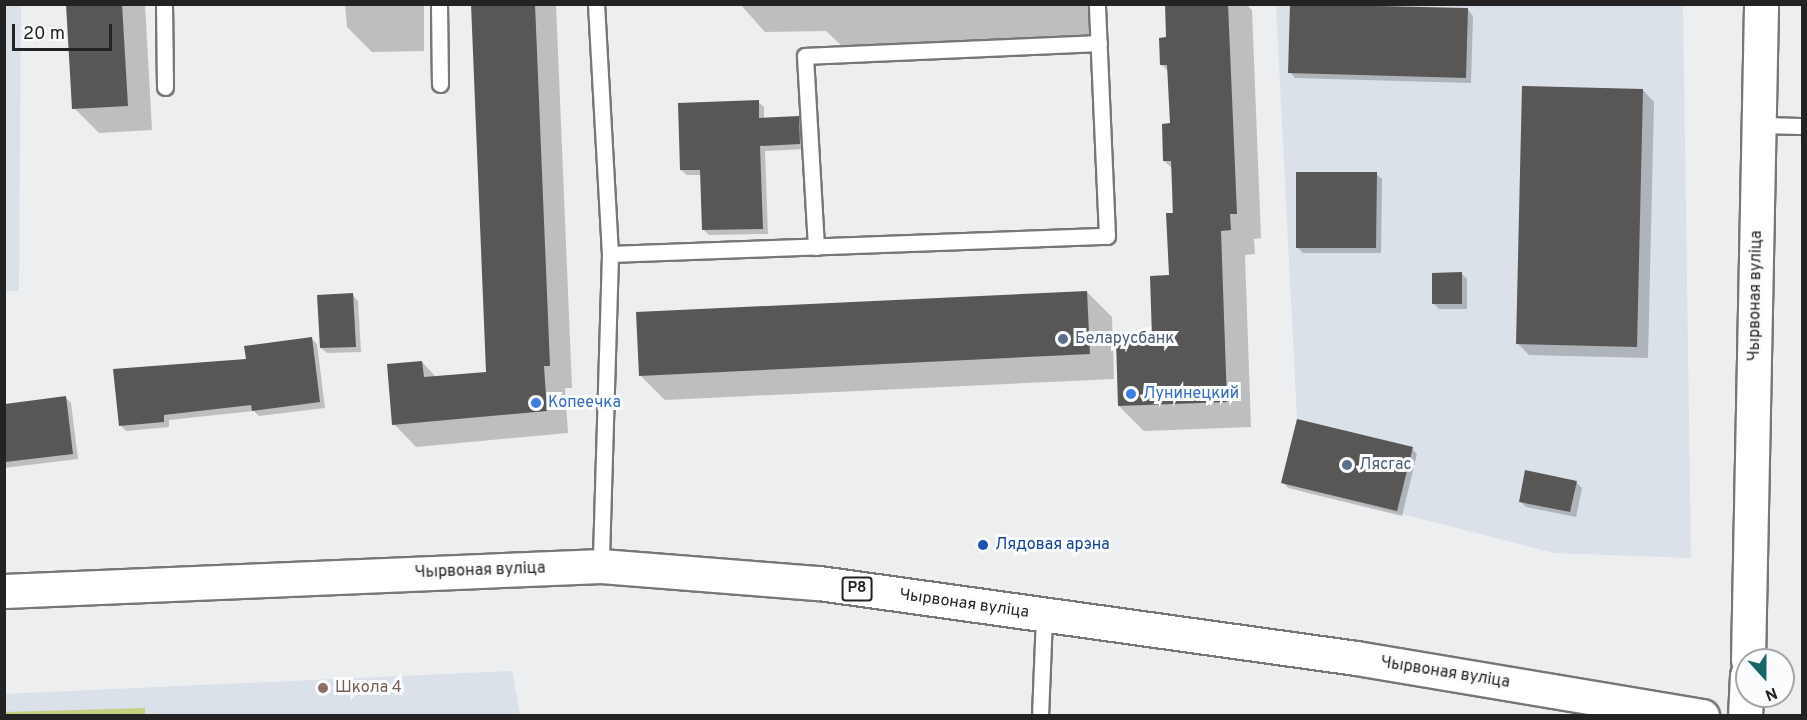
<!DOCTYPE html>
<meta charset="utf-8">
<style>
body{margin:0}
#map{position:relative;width:1807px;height:720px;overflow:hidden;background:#edeef0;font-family:Overpass,sans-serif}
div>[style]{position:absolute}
.built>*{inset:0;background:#dbe1e9}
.green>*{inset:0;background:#c7cf82}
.shadow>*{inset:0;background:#0003}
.building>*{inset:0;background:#595756}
.roads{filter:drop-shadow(2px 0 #767779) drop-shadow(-2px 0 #767779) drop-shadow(0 2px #767779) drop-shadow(0 -2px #767779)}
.lane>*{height:15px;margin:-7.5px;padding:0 7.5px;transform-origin:7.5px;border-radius:7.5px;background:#fff}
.secondary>*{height:33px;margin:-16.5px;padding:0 16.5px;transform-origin:16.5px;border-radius:16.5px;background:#fff}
.primary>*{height:33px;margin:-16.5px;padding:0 16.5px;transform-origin:16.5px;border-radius:16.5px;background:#fff}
.dots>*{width:16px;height:16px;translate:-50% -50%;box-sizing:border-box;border:3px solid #fafcfe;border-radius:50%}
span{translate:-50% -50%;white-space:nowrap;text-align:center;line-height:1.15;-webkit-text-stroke:6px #fafcfe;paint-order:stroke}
.shield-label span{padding:2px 4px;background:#fafcfe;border:2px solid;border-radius:4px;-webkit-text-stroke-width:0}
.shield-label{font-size:15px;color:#232324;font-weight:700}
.street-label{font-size:16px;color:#232324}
.service-label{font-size:16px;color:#4e5e75}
.left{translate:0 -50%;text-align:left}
.shop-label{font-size:16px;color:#366cbe}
.transit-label{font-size:16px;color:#164399}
.education-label{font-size:16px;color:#785e54}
.frame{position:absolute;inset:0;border:6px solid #232324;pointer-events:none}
.north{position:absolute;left:1735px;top:648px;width:60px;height:60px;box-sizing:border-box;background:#fafcfe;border:2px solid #a4a5a7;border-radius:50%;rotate:159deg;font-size:16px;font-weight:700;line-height:24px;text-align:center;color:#232324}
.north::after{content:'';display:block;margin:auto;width:21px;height:27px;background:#186668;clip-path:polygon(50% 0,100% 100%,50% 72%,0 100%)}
.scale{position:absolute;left:12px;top:24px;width:100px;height:27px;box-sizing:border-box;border:3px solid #232324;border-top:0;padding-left:8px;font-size:18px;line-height:21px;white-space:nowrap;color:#232324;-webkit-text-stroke:4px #fafcfe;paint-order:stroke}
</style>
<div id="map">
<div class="built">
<i style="clip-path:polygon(4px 5px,21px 5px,19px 291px,5px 291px)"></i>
<i style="clip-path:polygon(1276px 5px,1683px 5px,1691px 558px,1554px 553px,1281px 483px,1297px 419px)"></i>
<i style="clip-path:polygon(512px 671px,520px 715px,5px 716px,4px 694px)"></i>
</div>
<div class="green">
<i style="clip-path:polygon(145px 708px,145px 715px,5px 715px,5px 712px)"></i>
</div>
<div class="shadow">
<i style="clip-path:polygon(68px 4px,145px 4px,152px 130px,99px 133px,74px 108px)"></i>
<i style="clip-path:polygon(345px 4px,424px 4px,424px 51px,372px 52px,347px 27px)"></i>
<i style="clip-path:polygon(472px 4px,556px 4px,572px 388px,565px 388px,568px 433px,416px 447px,394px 424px,422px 362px,436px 377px,488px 373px)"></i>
<i style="clip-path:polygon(740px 4px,1093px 4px,1093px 45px,845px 49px,826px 31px,765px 32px)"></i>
<i style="clip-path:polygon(1166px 4px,1246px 4px,1252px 10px,1261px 238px,1254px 239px,1255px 254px,1245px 255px,1251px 427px,1144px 431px,1119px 406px,1154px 340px,1171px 276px,1173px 169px,1164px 161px,1171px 124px,1169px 72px,1161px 64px,1168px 39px)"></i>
<i style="clip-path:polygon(1468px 10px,1473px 16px,1471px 83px,1295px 78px,1290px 72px)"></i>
<i style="clip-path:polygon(1643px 90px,1654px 102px,1648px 358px,1529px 355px,1517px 343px)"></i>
<i style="clip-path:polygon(758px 102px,764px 107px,764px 119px,798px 118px,804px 123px,805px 149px,765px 151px,768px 234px,709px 235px,704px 230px,702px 175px,687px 175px,681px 170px)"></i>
<i style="clip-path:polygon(1376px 174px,1382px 179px,1381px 253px,1303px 253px,1297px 247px)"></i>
<i style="clip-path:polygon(1462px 274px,1467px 279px,1467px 309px,1439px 309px,1433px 303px)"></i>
<i style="clip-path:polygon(1087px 292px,1112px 317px,1114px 379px,665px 400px,640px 375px)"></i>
<i style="clip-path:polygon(353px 295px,358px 301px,361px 352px,327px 353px,321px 348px)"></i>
<i style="clip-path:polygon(311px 338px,317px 344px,325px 408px,259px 416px,254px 411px,169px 420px,169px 427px,126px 431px,121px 426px)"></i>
<i style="clip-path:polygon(65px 397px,71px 403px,78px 459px,4px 468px,4px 422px)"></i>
<i style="clip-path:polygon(1412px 449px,1417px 454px,1402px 516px,1288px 488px,1283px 482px)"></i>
<i style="clip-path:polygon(1577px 483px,1582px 488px,1576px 517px,1526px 507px,1520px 501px)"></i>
</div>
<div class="building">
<i style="clip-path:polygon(66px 4px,122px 4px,128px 106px,72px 109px)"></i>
<i style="clip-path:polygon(471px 4px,535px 4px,550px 366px,544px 366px,547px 411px,392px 425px,387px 364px,422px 361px,424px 377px,486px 372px)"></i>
<i style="clip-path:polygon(1165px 4px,1228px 4px,1237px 214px,1230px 214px,1231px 230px,1221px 231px,1227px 402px,1118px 406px,1116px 340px,1152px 338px,1150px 276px,1169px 275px,1166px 213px,1173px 213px,1171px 161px,1163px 161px,1162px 124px,1170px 123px,1167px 65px,1160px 65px,1159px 38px,1166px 37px)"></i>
<i style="clip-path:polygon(1290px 4px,1468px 8px,1466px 78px,1288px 73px)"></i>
<i style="clip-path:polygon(1522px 86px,1643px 89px,1637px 347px,1516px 344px)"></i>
<i style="clip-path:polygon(759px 100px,759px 118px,799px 116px,800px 144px,760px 146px,763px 229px,702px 230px,700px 170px,680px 170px,678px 103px)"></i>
<i style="clip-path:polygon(1296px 172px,1377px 172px,1376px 248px,1296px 248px)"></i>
<i style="clip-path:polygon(1462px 272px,1462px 304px,1432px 304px,1432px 273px)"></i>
<i style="clip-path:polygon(1087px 291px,1090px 354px,639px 376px,636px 312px)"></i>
<i style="clip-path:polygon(353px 293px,356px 347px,320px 348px,317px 295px)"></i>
<i style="clip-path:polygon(312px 337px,320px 402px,252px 411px,251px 405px,164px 415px,164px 422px,119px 426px,113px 369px,246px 359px,244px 346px)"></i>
<i style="clip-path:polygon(66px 396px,73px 454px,5px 462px,5px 404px)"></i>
<i style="clip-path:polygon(1297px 419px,1413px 447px,1397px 511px,1281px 483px)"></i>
<i style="clip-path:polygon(1525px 470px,1577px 481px,1570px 512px,1519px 502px)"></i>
</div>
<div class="roads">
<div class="lane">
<i style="left:164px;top:4px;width:83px;rotate:89.3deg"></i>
<i style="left:439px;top:4px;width:80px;rotate:89.3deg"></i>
<i style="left:596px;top:4px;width:250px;rotate:86.8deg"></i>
<i style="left:610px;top:254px;width:312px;rotate:91.7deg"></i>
<i style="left:1760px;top:125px;width:42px;rotate:1.4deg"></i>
<i style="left:816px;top:247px;width:191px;rotate:-93.3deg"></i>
<i style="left:805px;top:56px;width:294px;rotate:-2.5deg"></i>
<i style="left:610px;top:254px;width:497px;rotate:-2.1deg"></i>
<i style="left:1107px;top:236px;width:232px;rotate:-92.5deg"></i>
<i style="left:1040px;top:716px;width:101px;rotate:-87.7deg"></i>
</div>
<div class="secondary">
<i style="left:1748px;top:660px;width:656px;rotate:-88.86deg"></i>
<i style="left:1745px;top:716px;width:41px;rotate:-87.2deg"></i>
</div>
<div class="primary">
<i style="left:4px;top:591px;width:598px;rotate:-2.4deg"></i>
<i style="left:601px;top:566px;width:219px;rotate:4.5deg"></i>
<i style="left:819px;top:583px;width:542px;rotate:7.95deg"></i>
<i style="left:1356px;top:658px;width:351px;rotate:9.5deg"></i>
</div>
</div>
<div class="dots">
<i style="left:1063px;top:339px;background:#5c6f8a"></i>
<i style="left:1131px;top:394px;background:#3f7fe0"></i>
<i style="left:536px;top:403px;background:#3f7fe0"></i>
<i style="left:1347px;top:465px;background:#5c6f8a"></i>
<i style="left:983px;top:545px;background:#1a4fb4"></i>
<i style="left:323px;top:688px;background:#8d6e63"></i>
</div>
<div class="shield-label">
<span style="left:857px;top:589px">Р8</span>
</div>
<div class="street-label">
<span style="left:1756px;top:296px;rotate:-89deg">Чырвоная вуліца</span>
<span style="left:480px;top:571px;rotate:-2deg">Чырвоная вуліца</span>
<span style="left:964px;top:604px;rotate:8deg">Чырвоная вуліца</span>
<span style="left:1445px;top:673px;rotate:9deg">Чырвоная вуліца</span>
</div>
<div class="service-label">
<span class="left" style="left:1075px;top:339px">Беларусбанк</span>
<span class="left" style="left:1359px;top:465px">Лясгас</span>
</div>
<div class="shop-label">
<span class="left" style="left:1143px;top:394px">Лунинецкий</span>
<span class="left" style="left:548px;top:403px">Копеечка</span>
</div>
<div class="transit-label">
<span class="left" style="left:995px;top:545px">Лядовая арэна</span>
</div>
<div class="education-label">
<span class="left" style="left:335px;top:688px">Школа 4</span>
</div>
<div class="frame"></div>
<div class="north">N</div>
<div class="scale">20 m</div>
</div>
